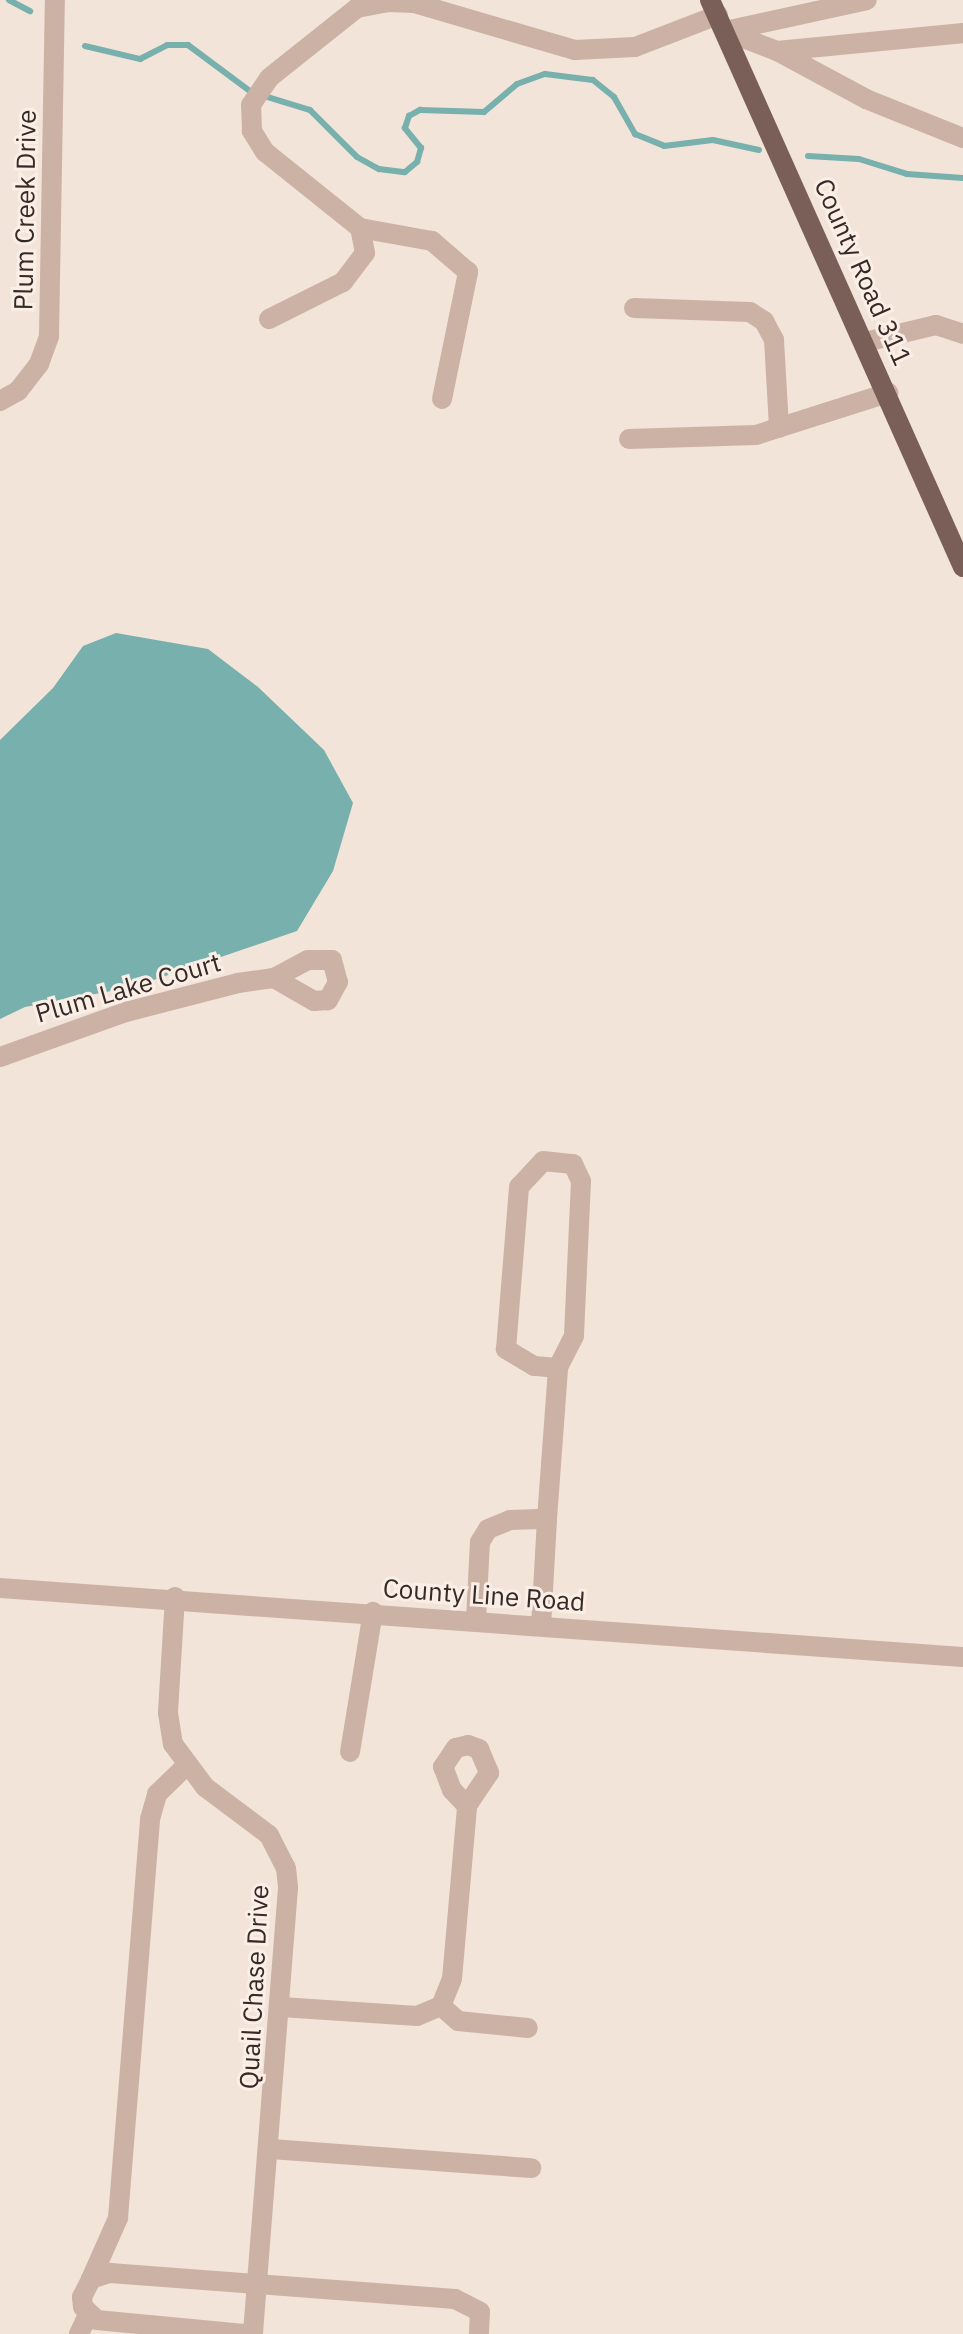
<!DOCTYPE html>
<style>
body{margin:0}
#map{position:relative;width:963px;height:2334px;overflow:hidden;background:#f2e4d9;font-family:"IBM Plex Sans",sans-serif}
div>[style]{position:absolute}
.water>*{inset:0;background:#77b0ac}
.stream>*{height:6px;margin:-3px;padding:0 3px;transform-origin:3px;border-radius:3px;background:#77b0ac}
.minor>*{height:20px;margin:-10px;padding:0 10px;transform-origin:10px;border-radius:10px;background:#cbb2a5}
.major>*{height:20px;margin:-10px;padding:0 10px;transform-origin:10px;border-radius:10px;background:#795f57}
span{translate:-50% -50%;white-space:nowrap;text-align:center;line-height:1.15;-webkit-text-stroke:6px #faeee6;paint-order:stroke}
.street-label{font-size:26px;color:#362a27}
</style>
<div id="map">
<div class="water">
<i style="clip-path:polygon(116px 633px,208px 649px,258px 687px,324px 750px,353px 803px,333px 871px,297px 931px,133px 987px,25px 1007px,0 1019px,0 740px,53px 688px,83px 646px)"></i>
</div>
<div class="stream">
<i style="left:9px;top:0;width:24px;rotate:28deg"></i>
<i style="left:85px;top:46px;width:57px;rotate:13.3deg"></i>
<i style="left:140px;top:59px;width:30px;rotate:-27deg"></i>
<i style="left:167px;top:45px;width:21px"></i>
<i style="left:188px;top:45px;width:79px;rotate:36.7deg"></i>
<i style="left:251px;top:92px;width:62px;rotate:17deg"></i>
<i style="left:310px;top:110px;width:66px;rotate:45deg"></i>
<i style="left:357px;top:157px;width:25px;rotate:29deg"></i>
<i style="left:379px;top:169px;width:26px;rotate:7deg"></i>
<i style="left:405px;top:172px;width:16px;rotate:-40deg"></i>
<i style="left:417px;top:162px;width:15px;rotate:-74deg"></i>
<i style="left:421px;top:148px;width:26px;rotate:-129deg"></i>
<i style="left:405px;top:128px;width:13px;rotate:-72deg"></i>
<i style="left:409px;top:116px;width:13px;rotate:-29deg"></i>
<i style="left:420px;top:110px;width:64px;rotate:1.8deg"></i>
<i style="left:484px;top:112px;width:43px;rotate:-40.3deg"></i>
<i style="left:517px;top:84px;width:30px;rotate:-20deg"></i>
<i style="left:545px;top:74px;width:48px;rotate:7.1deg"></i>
<i style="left:593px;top:80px;width:27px;rotate:39deg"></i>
<i style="left:614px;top:97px;width:43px;rotate:60.4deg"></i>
<i style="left:635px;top:134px;width:31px;rotate:22deg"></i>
<i style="left:664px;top:146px;width:49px;rotate:-7deg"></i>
<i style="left:713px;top:140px;width:47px;rotate:12.3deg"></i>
<i style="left:808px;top:156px;width:51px;rotate:3.4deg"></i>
<i style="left:859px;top:159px;width:50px;rotate:17.4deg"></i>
<i style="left:907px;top:174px;width:56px;rotate:4.1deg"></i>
</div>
<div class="minor">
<i style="left:725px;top:31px;width:56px;rotate:21deg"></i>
<i style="left:777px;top:51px;width:101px;rotate:28.3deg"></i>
<i style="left:866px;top:99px;width:105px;rotate:21.9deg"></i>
<i style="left:725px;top:31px;width:145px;rotate:-12.3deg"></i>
<i style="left:777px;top:51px;width:187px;rotate:-5.5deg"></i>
<i style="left:634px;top:308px;width:116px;rotate:2deg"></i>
<i style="left:750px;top:312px;width:17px;rotate:33deg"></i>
<i style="left:764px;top:321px;width:21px;rotate:62deg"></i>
<i style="left:774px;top:340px;width:88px;rotate:86.7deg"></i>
<i style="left:269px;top:319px;width:83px;rotate:-26.6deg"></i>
<i style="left:343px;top:282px;width:36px;rotate:-53deg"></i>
<i style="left:365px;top:253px;width:25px;rotate:-101deg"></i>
<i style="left:865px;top:342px;width:73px;rotate:-13.5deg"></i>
<i style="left:936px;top:325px;width:28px;rotate:18deg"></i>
<i style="left:442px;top:399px;width:130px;rotate:-78.4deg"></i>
<i style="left:468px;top:272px;width:48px;rotate:-139.3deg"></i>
<i style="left:432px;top:241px;width:73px;rotate:-169.8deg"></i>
<i style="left:360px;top:228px;width:122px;rotate:-141.3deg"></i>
<i style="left:265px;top:152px;width:25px;rotate:-122deg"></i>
<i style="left:252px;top:131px;width:26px;rotate:-92deg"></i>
<i style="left:251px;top:105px;width:32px;rotate:-56deg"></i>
<i style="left:269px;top:78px;width:112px;rotate:-38.5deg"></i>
<i style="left:357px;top:8px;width:31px;rotate:-11deg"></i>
<i style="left:387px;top:2px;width:27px;rotate:2deg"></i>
<i style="left:414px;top:3px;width:168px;rotate:16.3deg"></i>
<i style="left:575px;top:50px;width:60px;rotate:-2.9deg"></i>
<i style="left:635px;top:47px;width:89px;rotate:-21.1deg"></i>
<i style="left:0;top:401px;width:21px;rotate:-29deg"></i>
<i style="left:18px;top:391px;width:34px;rotate:-52deg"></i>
<i style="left:39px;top:364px;width:30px;rotate:-70deg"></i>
<i style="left:49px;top:336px;width:336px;rotate:-89deg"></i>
<i style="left:629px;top:439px;width:127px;rotate:-1.8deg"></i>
<i style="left:756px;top:435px;width:139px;rotate:-17.7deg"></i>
<i style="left:308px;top:960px;width:24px"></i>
<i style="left:332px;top:960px;width:23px;rotate:75deg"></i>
<i style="left:338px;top:982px;width:21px;rotate:119deg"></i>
<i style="left:328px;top:1000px;width:14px;rotate:176deg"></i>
<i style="left:314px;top:1001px;width:46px;rotate:-150.1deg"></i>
<i style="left:274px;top:978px;width:38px;rotate:-28deg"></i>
<i style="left:0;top:1057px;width:134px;rotate:-19.7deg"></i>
<i style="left:126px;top:1012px;width:116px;rotate:-14.5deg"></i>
<i style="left:238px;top:983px;width:36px;rotate:-8deg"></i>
<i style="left:547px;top:1519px;width:151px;rotate:-85.8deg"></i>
<i style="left:558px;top:1368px;width:24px;rotate:-175deg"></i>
<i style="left:534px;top:1366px;width:33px;rotate:-149deg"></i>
<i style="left:506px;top:1349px;width:163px;rotate:-85.4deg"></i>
<i style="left:519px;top:1187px;width:35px;rotate:-47deg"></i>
<i style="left:543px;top:1161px;width:30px;rotate:6deg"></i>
<i style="left:573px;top:1164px;width:19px;rotate:65deg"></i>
<i style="left:581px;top:1181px;width:155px;rotate:92.6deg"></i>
<i style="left:574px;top:1336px;width:36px;rotate:117deg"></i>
<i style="left:0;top:1588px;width:965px;rotate:4.1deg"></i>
<i style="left:175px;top:1597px;width:116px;rotate:93.5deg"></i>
<i style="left:168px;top:1713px;width:31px;rotate:81deg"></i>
<i style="left:173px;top:1744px;width:54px;rotate:53.3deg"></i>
<i style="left:205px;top:1787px;width:80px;rotate:36.9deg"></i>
<i style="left:269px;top:1835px;width:37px;rotate:63deg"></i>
<i style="left:286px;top:1868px;width:20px;rotate:84deg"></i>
<i style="left:288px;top:1888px;width:447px;rotate:94.5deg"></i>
<i style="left:476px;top:1620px;width:78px;rotate:-87.1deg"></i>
<i style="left:480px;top:1542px;width:15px;rotate:-58deg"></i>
<i style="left:488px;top:1529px;width:24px;rotate:-22deg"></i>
<i style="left:510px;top:1520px;width:37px;rotate:-2deg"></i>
<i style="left:547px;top:1519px;width:106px;rotate:93.2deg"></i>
<i style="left:468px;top:1745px;width:12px;rotate:20deg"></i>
<i style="left:479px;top:1749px;width:26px;rotate:67deg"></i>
<i style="left:489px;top:1773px;width:40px;rotate:124deg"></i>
<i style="left:467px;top:1806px;width:22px;rotate:-133deg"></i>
<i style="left:452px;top:1790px;width:25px;rotate:-111deg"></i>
<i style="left:443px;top:1767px;width:23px;rotate:-56deg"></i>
<i style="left:456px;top:1748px;width:12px;rotate:-14deg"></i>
<i style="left:350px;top:1752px;width:142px;rotate:-80.7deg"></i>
<i style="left:441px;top:2006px;width:23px;rotate:41deg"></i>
<i style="left:458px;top:2021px;width:70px;rotate:5.7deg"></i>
<i style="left:281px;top:2007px;width:136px;rotate:3.8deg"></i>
<i style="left:417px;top:2016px;width:26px;rotate:-23deg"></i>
<i style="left:441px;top:2006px;width:29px;rotate:-68deg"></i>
<i style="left:452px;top:1979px;width:174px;rotate:-85deg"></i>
<i style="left:271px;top:2149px;width:261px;rotate:4.2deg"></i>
<i style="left:91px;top:2279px;width:67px;rotate:-66.1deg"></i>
<i style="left:118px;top:2218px;width:400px;rotate:-85.4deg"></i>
<i style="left:150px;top:1819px;width:26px;rotate:-74deg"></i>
<i style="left:157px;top:1794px;width:40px;rotate:-44deg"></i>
<i style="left:79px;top:2334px;width:21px;rotate:-65deg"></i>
<i style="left:244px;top:2334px;width:148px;rotate:-174.6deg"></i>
<i style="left:97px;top:2320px;width:19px;rotate:-137deg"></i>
<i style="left:83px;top:2307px;width:10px;rotate:-96deg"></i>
<i style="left:82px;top:2297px;width:20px;rotate:-63deg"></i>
<i style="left:91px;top:2279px;width:20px;rotate:-18deg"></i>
<i style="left:110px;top:2273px;width:346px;rotate:4.3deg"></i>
<i style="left:455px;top:2299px;width:28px;rotate:27deg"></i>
<i style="left:480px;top:2312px;width:22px;rotate:93deg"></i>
</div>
<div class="major">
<i style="left:710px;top:0;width:621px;rotate:65.95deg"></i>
</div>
<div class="street-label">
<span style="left:25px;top:210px;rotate:-89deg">Plum Creek Drive</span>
<span style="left:863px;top:272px;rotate:66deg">County Road 311</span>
<span style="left:128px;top:988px;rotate:-16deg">Plum Lake Court</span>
<span style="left:484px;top:1595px;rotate:4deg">County Line Road</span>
<span style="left:254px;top:1987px;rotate:-87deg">Quail Chase Drive</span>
</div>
</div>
